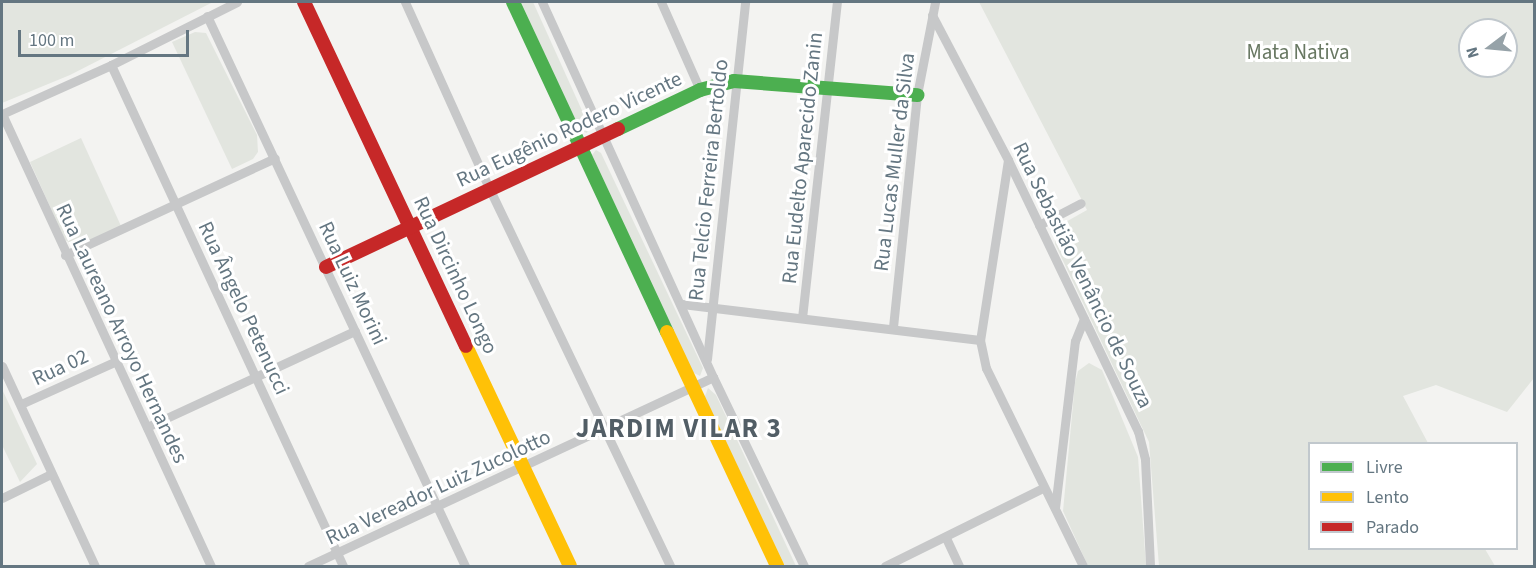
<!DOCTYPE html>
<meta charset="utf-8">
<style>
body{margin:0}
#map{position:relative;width:1536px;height:568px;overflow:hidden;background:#f3f3f1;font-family:"Source Sans 3",sans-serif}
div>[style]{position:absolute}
.green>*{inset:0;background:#e2e5df}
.street>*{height:9px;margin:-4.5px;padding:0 4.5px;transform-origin:4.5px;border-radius:4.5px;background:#c7c8c9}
.fast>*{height:14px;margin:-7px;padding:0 7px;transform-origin:7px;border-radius:7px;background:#4caf50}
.slow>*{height:14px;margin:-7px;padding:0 7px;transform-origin:7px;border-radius:7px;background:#ffc107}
.jam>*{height:14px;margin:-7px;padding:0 7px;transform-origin:7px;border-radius:7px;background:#c62828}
span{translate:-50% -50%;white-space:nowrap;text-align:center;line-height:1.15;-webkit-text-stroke:6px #fff;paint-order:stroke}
.park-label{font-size:21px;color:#687862}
.street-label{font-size:21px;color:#647681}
.district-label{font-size:27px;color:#525e66;font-weight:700;letter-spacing:1.5px}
.frame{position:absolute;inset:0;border:3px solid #647681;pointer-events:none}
.legend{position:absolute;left:1308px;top:442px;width:210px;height:108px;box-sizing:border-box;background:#fff;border:2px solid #c1c8cd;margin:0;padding:8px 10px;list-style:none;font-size:18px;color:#647681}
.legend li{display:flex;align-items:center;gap:12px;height:30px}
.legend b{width:30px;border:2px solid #c1c8cd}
.north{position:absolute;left:1458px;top:18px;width:60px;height:60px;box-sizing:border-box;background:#fff;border:2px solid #c1c8cd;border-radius:50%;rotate:254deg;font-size:16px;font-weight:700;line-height:24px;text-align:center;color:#647681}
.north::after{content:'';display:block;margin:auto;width:21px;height:27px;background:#96a2a8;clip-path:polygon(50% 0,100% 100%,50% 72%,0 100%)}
.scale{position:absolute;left:18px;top:30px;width:171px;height:27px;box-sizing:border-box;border:3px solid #647681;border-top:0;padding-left:8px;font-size:18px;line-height:21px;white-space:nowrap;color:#647681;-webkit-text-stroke:4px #fff;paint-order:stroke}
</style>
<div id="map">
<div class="green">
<i style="clip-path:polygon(2px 2px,213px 2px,70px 75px,2px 103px)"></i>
<i style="clip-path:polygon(521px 2px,533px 2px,589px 126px,587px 133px,579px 130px)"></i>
<i style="clip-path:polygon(evenodd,979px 2px,1534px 2px,1534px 378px,1507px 412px,1436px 385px,1403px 396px,1428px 443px,1310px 444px,1310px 548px,1485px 549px,1495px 566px,1159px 566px,1149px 442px,1055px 244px,1056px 232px,1064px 223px,1087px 210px,979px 2px,1470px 30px,1506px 30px,1506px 66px,1470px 66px,1470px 30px)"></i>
<i style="clip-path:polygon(195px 32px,206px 33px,257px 135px,258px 152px,253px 159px,232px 169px,172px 42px)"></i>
<i style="clip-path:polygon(81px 138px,121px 226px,77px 246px,65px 240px,30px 162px)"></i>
<i style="clip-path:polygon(596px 150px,601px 153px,703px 368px,700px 376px,692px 372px,592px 155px)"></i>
<i style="clip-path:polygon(1089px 363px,1102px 370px,1138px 457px,1146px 566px,1088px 566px,1063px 511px,1075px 383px,1078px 371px)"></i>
<i style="clip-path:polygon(708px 388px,716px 395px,796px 566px,785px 566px,704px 399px)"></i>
<i style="clip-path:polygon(2px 389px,37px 464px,20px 482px,2px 445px)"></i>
</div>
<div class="street">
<i style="left:405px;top:2px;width:206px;rotate:65.7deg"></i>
<i style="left:490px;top:190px;width:417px;rotate:64.4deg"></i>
<i style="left:542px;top:2px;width:412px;rotate:65.5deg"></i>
<i style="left:713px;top:377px;width:210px;rotate:64.3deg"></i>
<i style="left:661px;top:2px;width:96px;rotate:66.1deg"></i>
<i style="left:932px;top:15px;width:164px;rotate:62.3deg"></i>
<i style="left:1008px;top:160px;width:301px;rotate:64.4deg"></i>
<i style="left:1138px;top:431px;width:29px;rotate:76deg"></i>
<i style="left:1145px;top:459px;width:107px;rotate:87.3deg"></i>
<i style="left:207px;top:16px;width:608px;rotate:64.87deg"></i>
<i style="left:111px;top:65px;width:552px;rotate:65.15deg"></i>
<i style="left:2px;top:114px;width:498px;rotate:65.2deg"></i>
<i style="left:2px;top:114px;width:120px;rotate:-24.2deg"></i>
<i style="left:111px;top:65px;width:141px;rotate:-26.6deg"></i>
<i style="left:1008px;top:160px;width:182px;rotate:98.8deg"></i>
<i style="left:980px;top:340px;width:29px;rotate:78deg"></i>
<i style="left:986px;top:368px;width:220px;rotate:63.9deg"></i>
<i style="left:1039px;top:225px;width:47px;rotate:-27.6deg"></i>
<i style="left:65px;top:255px;width:231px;rotate:-24.8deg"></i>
<i style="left:682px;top:304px;width:300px;rotate:6.9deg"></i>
<i style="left:802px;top:318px;width:318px;rotate:-83.7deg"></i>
<i style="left:893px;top:327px;width:233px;rotate:-84.1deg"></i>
<i style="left:917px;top:95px;width:95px;rotate:-79deg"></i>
<i style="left:707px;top:359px;width:359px;rotate:-83.9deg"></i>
<i style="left:2px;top:366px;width:221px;rotate:65.1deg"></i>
<i style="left:21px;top:404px;width:102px;rotate:-24.3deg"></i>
<i style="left:147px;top:427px;width:229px;rotate:-24.8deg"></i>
<i style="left:2px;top:498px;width:55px;rotate:-26.1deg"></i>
<i style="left:1055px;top:508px;width:168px;rotate:-83.2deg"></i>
<i style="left:1075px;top:341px;width:24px;rotate:-68deg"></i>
<i style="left:946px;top:538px;width:31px;rotate:65deg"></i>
<i style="left:308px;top:566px;width:447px;rotate:-25deg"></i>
<i style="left:885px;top:566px;width:176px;rotate:-26.3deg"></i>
</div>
<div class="fast">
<i style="left:513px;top:2px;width:364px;rotate:65deg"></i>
<i style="left:618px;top:129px;width:91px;rotate:-25.4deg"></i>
<i style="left:700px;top:90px;width:35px;rotate:-15deg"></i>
<i style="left:734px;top:81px;width:184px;rotate:4.4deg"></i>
</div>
<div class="slow">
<i style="left:667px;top:332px;width:259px;rotate:64.8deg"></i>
<i style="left:466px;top:346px;width:243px;rotate:64.7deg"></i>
</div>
<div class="jam">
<i style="left:304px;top:2px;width:380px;rotate:64.8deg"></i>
<i style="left:326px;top:267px;width:323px;rotate:-25.3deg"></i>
</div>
<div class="park-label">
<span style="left:1298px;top:52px">Mata Nativa</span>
</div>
<div class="street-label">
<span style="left:569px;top:129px;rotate:-25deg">Rua Eugênio Rodero Vicente</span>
<span style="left:802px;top:158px;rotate:-84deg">Rua Eudelto Aparecido Zanin</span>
<span style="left:894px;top:162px;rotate:-83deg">Rua Lucas Muller da Silva</span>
<span style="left:708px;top:180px;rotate:-84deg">Rua Telcio Ferreira Bertoldo</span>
<span style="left:456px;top:275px;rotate:65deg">Rua Dircinho Longo</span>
<span style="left:1083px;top:275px;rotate:64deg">Rua Sebastião Venâncio de Souza</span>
<span style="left:353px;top:283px;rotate:65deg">Rua Luiz Morini</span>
<span style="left:244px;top:308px;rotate:65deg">Rua Ângelo Petenucci</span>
<span style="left:122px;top:333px;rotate:65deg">Rua Laureano Arroyo Hernandes</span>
<span style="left:60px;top:367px;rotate:-25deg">Rua 02</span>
<span style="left:438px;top:487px;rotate:-25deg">Rua Vereador Luiz Zucolotto</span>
</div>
<div class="district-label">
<span style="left:679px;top:429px">JARDIM VILAR 3</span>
</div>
<div class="frame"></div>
<ul class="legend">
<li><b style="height:8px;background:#4caf50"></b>Livre</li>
<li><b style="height:8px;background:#ffc107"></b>Lento</li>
<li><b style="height:8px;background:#c62828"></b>Parado</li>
</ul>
<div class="north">N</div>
<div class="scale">100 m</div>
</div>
